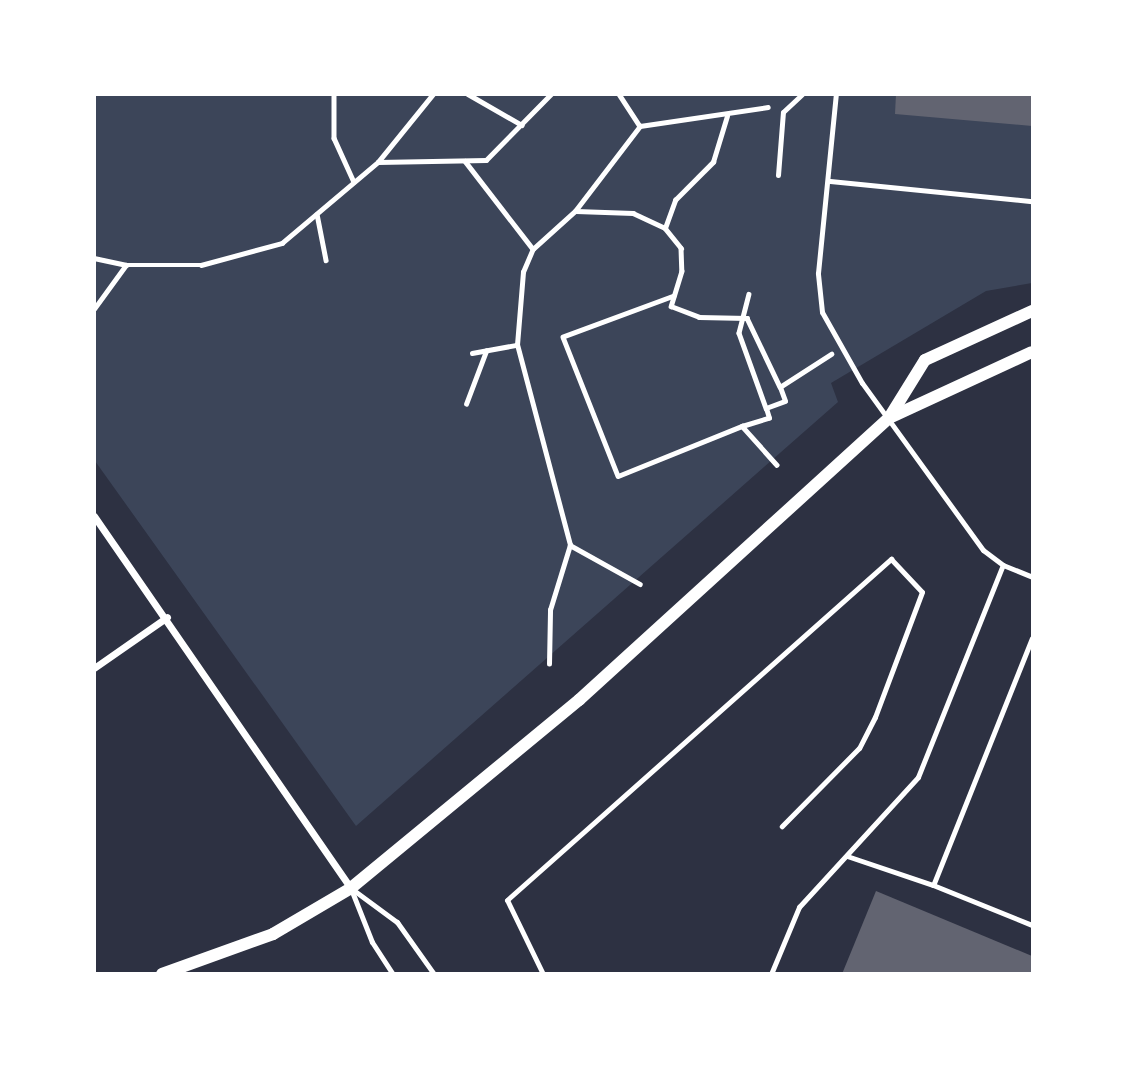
<!DOCTYPE html>
<style>
body{margin:0}
#map{position:relative;width:1127px;height:1068px;overflow:hidden;background:#2d3142;font-family:Merriweather,serif}
div>[style]{position:absolute}
.green>*{inset:0;background:#3c4559}
.building>*{inset:0;background:#626471}
.path>*{height:4.5px;margin:-2.25px;padding:0 2.25px;transform-origin:2.25px;border-radius:2.25px;background:#fff}
.service>*{height:5px;margin:-2.5px;padding:0 2.5px;transform-origin:2.5px;border-radius:2.5px;background:#fff}
.minor>*{height:7px;margin:-3.5px;padding:0 3.5px;transform-origin:3.5px;border-radius:3.5px;background:#fff}
.tertiary>*{height:12px;margin:-6px;padding:0 6px;transform-origin:6px;border-radius:6px;background:#fff}
span{translate:-50% -50%;white-space:nowrap;text-align:center;line-height:1.15;-webkit-text-stroke:6px #fff;paint-order:stroke}
.frame{position:absolute;inset:0;border:96px solid #fff;pointer-events:none}
</style>
<div id="map">
<div class="green">
<i style="clip-path:polygon(94px 95px,1032px 95px,1032px 283px,986px 291px,831px 383px,838px 402px,356px 826px,95px 461px)"></i>
</div>
<div class="building">
<i style="clip-path:polygon(896px 94px,1032px 94px,1032px 126px,895px 114px)"></i>
<i style="clip-path:polygon(876px 891px,1032px 956px,1032px 974px,842px 974px)"></i>
</div>
<div class="path">
<i style="left:334px;top:94px;width:44px;rotate:90deg"></i>
<i style="left:334px;top:138px;width:48px;rotate:65.6deg"></i>
<i style="left:468px;top:94px;width:62px;rotate:29.9deg"></i>
<i style="left:619px;top:94px;width:38px;rotate:57deg"></i>
<i style="left:640px;top:126px;width:129px;rotate:-8.4deg"></i>
<i style="left:465px;top:161px;width:111px;rotate:52.3deg"></i>
<i style="left:378px;top:162px;width:87px;rotate:-51deg"></i>
<i style="left:576px;top:211px;width:57px;rotate:2deg"></i>
<i style="left:633px;top:213px;width:35px;rotate:25deg"></i>
<i style="left:665px;top:228px;width:26px;rotate:51deg"></i>
<i style="left:681px;top:248px;width:23px;rotate:88deg"></i>
<i style="left:682px;top:271px;width:37px;rotate:107deg"></i>
<i style="left:671px;top:306px;width:30px;rotate:21deg"></i>
<i style="left:699px;top:317px;width:48px;rotate:1.2deg"></i>
<i style="left:747px;top:318px;width:76px;rotate:64.4deg"></i>
<i style="left:780px;top:387px;width:61px;rotate:-32.9deg"></i>
<i style="left:317px;top:214px;width:47px;rotate:78.9deg"></i>
<i style="left:665px;top:228px;width:30px;rotate:-70deg"></i>
<i style="left:675px;top:200px;width:54px;rotate:-45deg"></i>
<i style="left:713px;top:162px;width:48px;rotate:-73.1deg"></i>
<i style="left:94px;top:258px;width:33px;rotate:12deg"></i>
<i style="left:126px;top:265px;width:75px"></i>
<i style="left:201px;top:265px;width:84px;rotate:-15.2deg"></i>
<i style="left:282px;top:243px;width:126px;rotate:-40.2deg"></i>
<i style="left:378px;top:162px;width:108px;rotate:-1.1deg"></i>
<i style="left:486px;top:160px;width:93px;rotate:-45.4deg"></i>
<i style="left:749px;top:294px;width:40px;rotate:104.4deg"></i>
<i style="left:739px;top:333px;width:80px;rotate:70.2deg"></i>
<i style="left:674px;top:296px;width:118px;rotate:159.7deg"></i>
<i style="left:563px;top:337px;width:149px;rotate:68.4deg"></i>
<i style="left:618px;top:476px;width:134px;rotate:-22deg"></i>
<i style="left:742px;top:426px;width:52px;rotate:48.1deg"></i>
<i style="left:94px;top:309px;width:54px;rotate:-54deg"></i>
<i style="left:472px;top:353px;width:45px;rotate:-10.3deg"></i>
<i style="left:466px;top:404px;width:57px;rotate:-69.3deg"></i>
<i style="left:742px;top:426px;width:28px;rotate:-17deg"></i>
<i style="left:769px;top:418px;width:10px;rotate:-107deg"></i>
<i style="left:766px;top:408px;width:20px;rotate:-20deg"></i>
<i style="left:785px;top:401px;width:15px;rotate:-110deg"></i>
<i style="left:570px;top:545px;width:80px;rotate:29.1deg"></i>
<i style="left:549px;top:664px;width:54px;rotate:-88.9deg"></i>
<i style="left:550px;top:610px;width:68px;rotate:-72.9deg"></i>
<i style="left:570px;top:545px;width:207px;rotate:-104.8deg"></i>
<i style="left:517px;top:345px;width:73px;rotate:-85.3deg"></i>
<i style="left:523px;top:272px;width:25px;rotate:-67deg"></i>
<i style="left:533px;top:249px;width:57px;rotate:-42.1deg"></i>
<i style="left:575px;top:211px;width:107px;rotate:-52.6deg"></i>
</div>
<div class="service">
<i style="left:778px;top:175px;width:63px;rotate:-85.5deg"></i>
<i style="left:783px;top:112px;width:26px;rotate:-43deg"></i>
<i style="left:830px;top:181px;width:203px;rotate:5.7deg"></i>
<i style="left:1003px;top:565px;width:31px;rotate:22deg"></i>
<i style="left:1032px;top:638px;width:266px;rotate:111.8deg"></i>
<i style="left:933px;top:885px;width:107px;rotate:22deg"></i>
<i style="left:847px;top:856px;width:91px;rotate:18.6deg"></i>
<i style="left:351px;top:889px;width:57px;rotate:68.4deg"></i>
<i style="left:372px;top:942px;width:38px;rotate:57deg"></i>
<i style="left:352px;top:889px;width:56px;rotate:36.3deg"></i>
<i style="left:397px;top:922px;width:64px;rotate:54.6deg"></i>
<i style="left:543px;top:974px;width:82px;rotate:-115.9deg"></i>
<i style="left:507px;top:900px;width:514px;rotate:-41.61deg"></i>
<i style="left:891px;top:559px;width:45px;rotate:46.8deg"></i>
<i style="left:922px;top:592px;width:134px;rotate:110.6deg"></i>
<i style="left:875px;top:717px;width:35px;rotate:117deg"></i>
<i style="left:859px;top:748px;width:110px;rotate:134.6deg"></i>
<i style="left:771px;top:974px;width:73px;rotate:-67.3deg"></i>
<i style="left:799px;top:907px;width:176px;rotate:-47.5deg"></i>
<i style="left:918px;top:777px;width:228px;rotate:-68.2deg"></i>
<i style="left:1003px;top:565px;width:25px;rotate:-143deg"></i>
<i style="left:983px;top:550px;width:206px;rotate:-125.9deg"></i>
<i style="left:862px;top:383px;width:81px;rotate:-119.4deg"></i>
<i style="left:822px;top:312px;width:39px;rotate:-96deg"></i>
<i style="left:818px;top:273px;width:180px;rotate:-84.3deg"></i>
</div>
<div class="minor">
<i style="left:94px;top:516px;width:452px;rotate:55.4deg"></i>
<i style="left:94px;top:668px;width:89px;rotate:-34.9deg"></i>
</div>
<div class="tertiary">
<i style="left:889px;top:418px;width:157px;rotate:-24.8deg"></i>
<i style="left:162px;top:974px;width:118px;rotate:-19.8deg"></i>
<i style="left:273px;top:934px;width:91px;rotate:-30.5deg"></i>
<i style="left:351px;top:888px;width:296px;rotate:-39.5deg"></i>
<i style="left:579px;top:700px;width:419px;rotate:-42.3deg"></i>
<i style="left:889px;top:418px;width:68px;rotate:-58.2deg"></i>
<i style="left:925px;top:360px;width:118px;rotate:-24.6deg"></i>
</div>
<div class="frame"></div>
</div>
